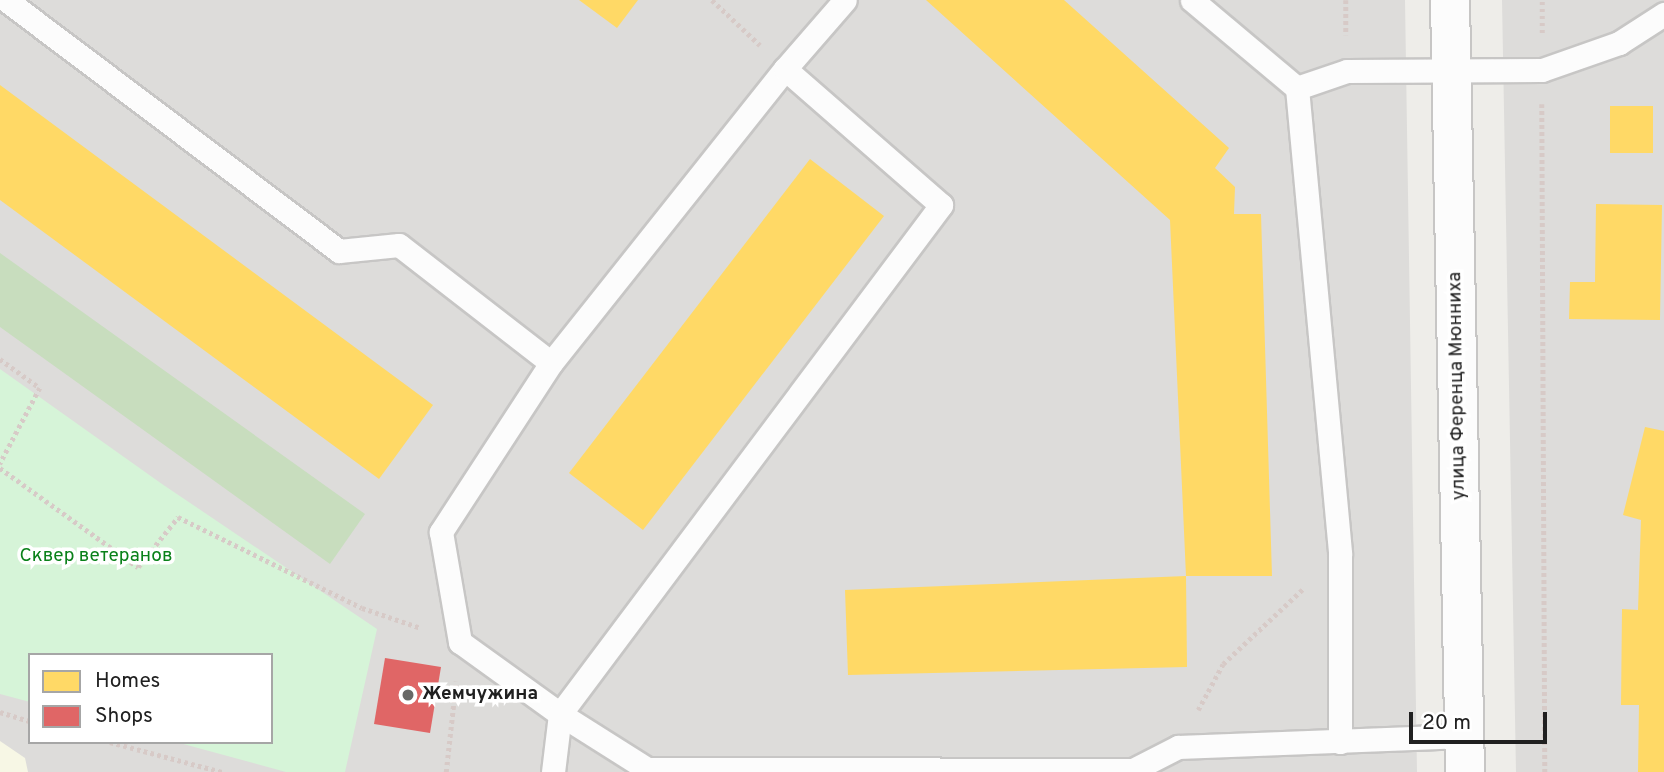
<!DOCTYPE html>
<meta charset="utf-8">
<style>
body{margin:0}
#map{position:relative;width:1664px;height:772px;overflow:hidden;background:#eeede9;font-family:Overpass,sans-serif}
div>[style]{position:absolute}
.residential>*{inset:0;background:#dddcda}
.education>*{inset:0;background:#f7f7e5}
.forest>*{inset:0;background:#c8ddbe}
.park>*{inset:0;background:#d6f4d8}
.homes>*{inset:0;background:#ffd966}
.shops>*{inset:0;background:#e06666}
.path>*{height:4.5px;margin-top:-2.25px;transform-origin:0;background:repeating-linear-gradient(90deg,#d7cac7 0 3.5px,transparent 0 7px)}
.roads{filter:drop-shadow(2px 0 #c7c6c5) drop-shadow(-2px 0 #c7c6c5) drop-shadow(0 2px #c7c6c5) drop-shadow(0 -2px #c7c6c5)}
.service>*{height:23px;margin:-11.5px;padding:0 11.5px;transform-origin:11.5px;border-radius:11.5px;background:#fcfcfc}
.tertiary>*{height:38px;margin:-19px;padding:0 19px;transform-origin:19px;border-radius:19px;background:#fcfcfc}
.dots>*{width:19px;height:19px;translate:-50% -50%;box-sizing:border-box;border:4px solid #fff;border-radius:50%}
span{translate:-50% -50%;white-space:nowrap;text-align:center;line-height:1.15;-webkit-text-stroke:7px #fff;paint-order:stroke}
.street-label{font-size:19px;color:#202020}
.park-label{font-size:19px;color:#0a811a}
.poi-label{font-size:19px;color:#202020;font-weight:700}
.left{translate:0 -50%;text-align:left}
.legend{position:absolute;left:28px;top:653px;width:245px;height:91px;box-sizing:border-box;background:#fff;border:2px solid #a6a6a6;margin:0;padding:9px 12px;list-style:none;font-size:21px;color:#202020}
.legend li{display:flex;align-items:center;gap:14px;height:35px}
.legend b{width:35px;border:2px solid #a6a6a6}
.scale{position:absolute;left:1409px;top:712px;width:138px;height:32px;box-sizing:border-box;border:4px solid #202020;border-top:0;padding-left:9px;font-size:21px;line-height:24px;white-space:nowrap;color:#202020;-webkit-text-stroke:5px #fff;paint-order:stroke}
</style>
<div id="map">
<div class="residential">
<i style="clip-path:polygon(evenodd,0 0,1405px 0,1417px 772px,0 772px,0 0,30px 655px,271px 655px,271px 742px,30px 742px,30px 655px)"></i>
<i style="clip-path:polygon(1502px 0,1664px 0,1664px 772px,1516px 772px)"></i>
</div>
<div class="education">
<i style="clip-path:polygon(0 741px,25px 758px,28px 772px,0 772px)"></i>
</div>
<div class="forest">
<i style="clip-path:polygon(0 253px,365px 514px,330px 564px,0 327px)"></i>
</div>
<div class="park">
<i style="clip-path:polygon(0 369px,162px 484px,377px 629px,345px 772px,286px 772px,176px 742px,271px 742px,271px 655px,30px 655px,30px 702px,0 694px)"></i>
</div>
<div class="homes">
<i style="clip-path:polygon(579px 0,638px 0,617px 28px)"></i>
<i style="clip-path:polygon(926px 0,1064px 0,1229px 148px,1215px 168px,1235px 187px,1234px 214px,1261px 214px,1272px 576px,1186px 576px,1170px 220px)"></i>
<i style="clip-path:polygon(0 85px,433px 405px,379px 479px,0 200px)"></i>
<i style="clip-path:polygon(1610px 106px,1653px 106px,1653px 153px,1610px 153px)"></i>
<i style="clip-path:polygon(810px 159px,884px 216px,643px 530px,569px 473px)"></i>
<i style="clip-path:polygon(1596px 204px,1662px 205px,1660px 320px,1569px 319px,1570px 282px,1595px 282px)"></i>
<i style="clip-path:polygon(1645px 427px,1664px 431px,1664px 772px,1638px 772px,1639px 705px,1621px 705px,1622px 609px,1638px 610px,1641px 520px,1623px 515px)"></i>
<i style="clip-path:polygon(1186px 576px,1187px 667px,848px 675px,845px 590px)"></i>
</div>
<div class="shops">
<i style="clip-path:polygon(385px 658px,441px 667px,430px 733px,374px 724px)"></i>
</div>
<div class="path">
<i style="left:712px;top:0;width:66px;rotate:43.2deg"></i>
<i style="left:1346px;top:0;width:35px;rotate:90deg"></i>
<i style="left:1542px;top:33px;width:33px;rotate:-90deg"></i>
<i style="left:1542px;top:104px;width:668px;rotate:89.74deg"></i>
<i style="left:0;top:359px;width:49px;rotate:35.9deg"></i>
<i style="left:40px;top:388px;width:86px;rotate:117.8deg"></i>
<i style="left:0;top:468px;width:170px;rotate:35.7deg"></i>
<i style="left:138px;top:567px;width:64px;rotate:-51.3deg"></i>
<i style="left:178px;top:517px;width:205px;rotate:26.3deg"></i>
<i style="left:362px;top:608px;width:62px;rotate:18.7deg"></i>
<i style="left:1198px;top:710px;width:52px;rotate:-61.5deg"></i>
<i style="left:1223px;top:664px;width:111px;rotate:-43.2deg"></i>
<i style="left:0;top:712px;width:31px;rotate:17deg"></i>
<i style="left:110px;top:742px;width:116px;rotate:15deg"></i>
<i style="left:446px;top:772px;width:91px;rotate:-83.7deg"></i>
</div>
<div class="roads">
<div class="service">
<i style="left:6px;top:0;width:417px;rotate:37deg"></i>
<i style="left:339px;top:251px;width:60px;rotate:-5.7deg"></i>
<i style="left:399px;top:245px;width:192px;rotate:37.8deg"></i>
<i style="left:551px;top:363px;width:202px;rotate:123.1deg"></i>
<i style="left:441px;top:532px;width:112px;rotate:80.2deg"></i>
<i style="left:460px;top:642px;width:123px;rotate:35.8deg"></i>
<i style="left:560px;top:714px;width:103px;rotate:32.3deg"></i>
<i style="left:647px;top:769px;width:486px;rotate:0.1deg"></i>
<i style="left:1133px;top:770px;width:51px;rotate:-27.1deg"></i>
<i style="left:1178px;top:747px;width:287px;rotate:-2.2deg"></i>
<i style="left:1192px;top:0;width:137px;rotate:40deg"></i>
<i style="left:1297px;top:88px;width:468px;rotate:84.7deg"></i>
<i style="left:1340px;top:554px;width:188px;rotate:90deg"></i>
<i style="left:1297px;top:88px;width:53px;rotate:-18.8deg"></i>
<i style="left:1347px;top:71px;width:195px;rotate:-0.3deg"></i>
<i style="left:1542px;top:70px;width:82px;rotate:-19.3deg"></i>
<i style="left:1619px;top:43px;width:54px;rotate:-32.8deg"></i>
<i style="left:551px;top:363px;width:376px;rotate:-51.5deg"></i>
<i style="left:785px;top:69px;width:91px;rotate:-49deg"></i>
<i style="left:553px;top:772px;width:58px;rotate:-83.1deg"></i>
<i style="left:560px;top:714px;width:636px;rotate:-53.18deg"></i>
<i style="left:941px;top:205px;width:207px;rotate:-138.9deg"></i>
</div>
<div class="tertiary">
<i style="left:1450px;top:0;width:772px;rotate:88.89deg"></i>
</div>
</div>
<div class="dots">
<i style="left:408px;top:695px;background:#686866"></i>
</div>
<div class="street-label">
<span style="left:1458px;top:386px;rotate:-91deg">улица Ференца Мюнниха</span>
</div>
<div class="park-label">
<span style="left:96px;top:557px">Сквер ветеранов</span>
</div>
<div class="poi-label">
<span class="left" style="left:422px;top:695px">Жемчужина</span>
</div>
<ul class="legend">
<li><b style="height:19px;background:#ffd966"></b>Homes</li>
<li><b style="height:19px;background:#e06666"></b>Shops</li>
</ul>
<div class="scale">20 m</div>
</div>
